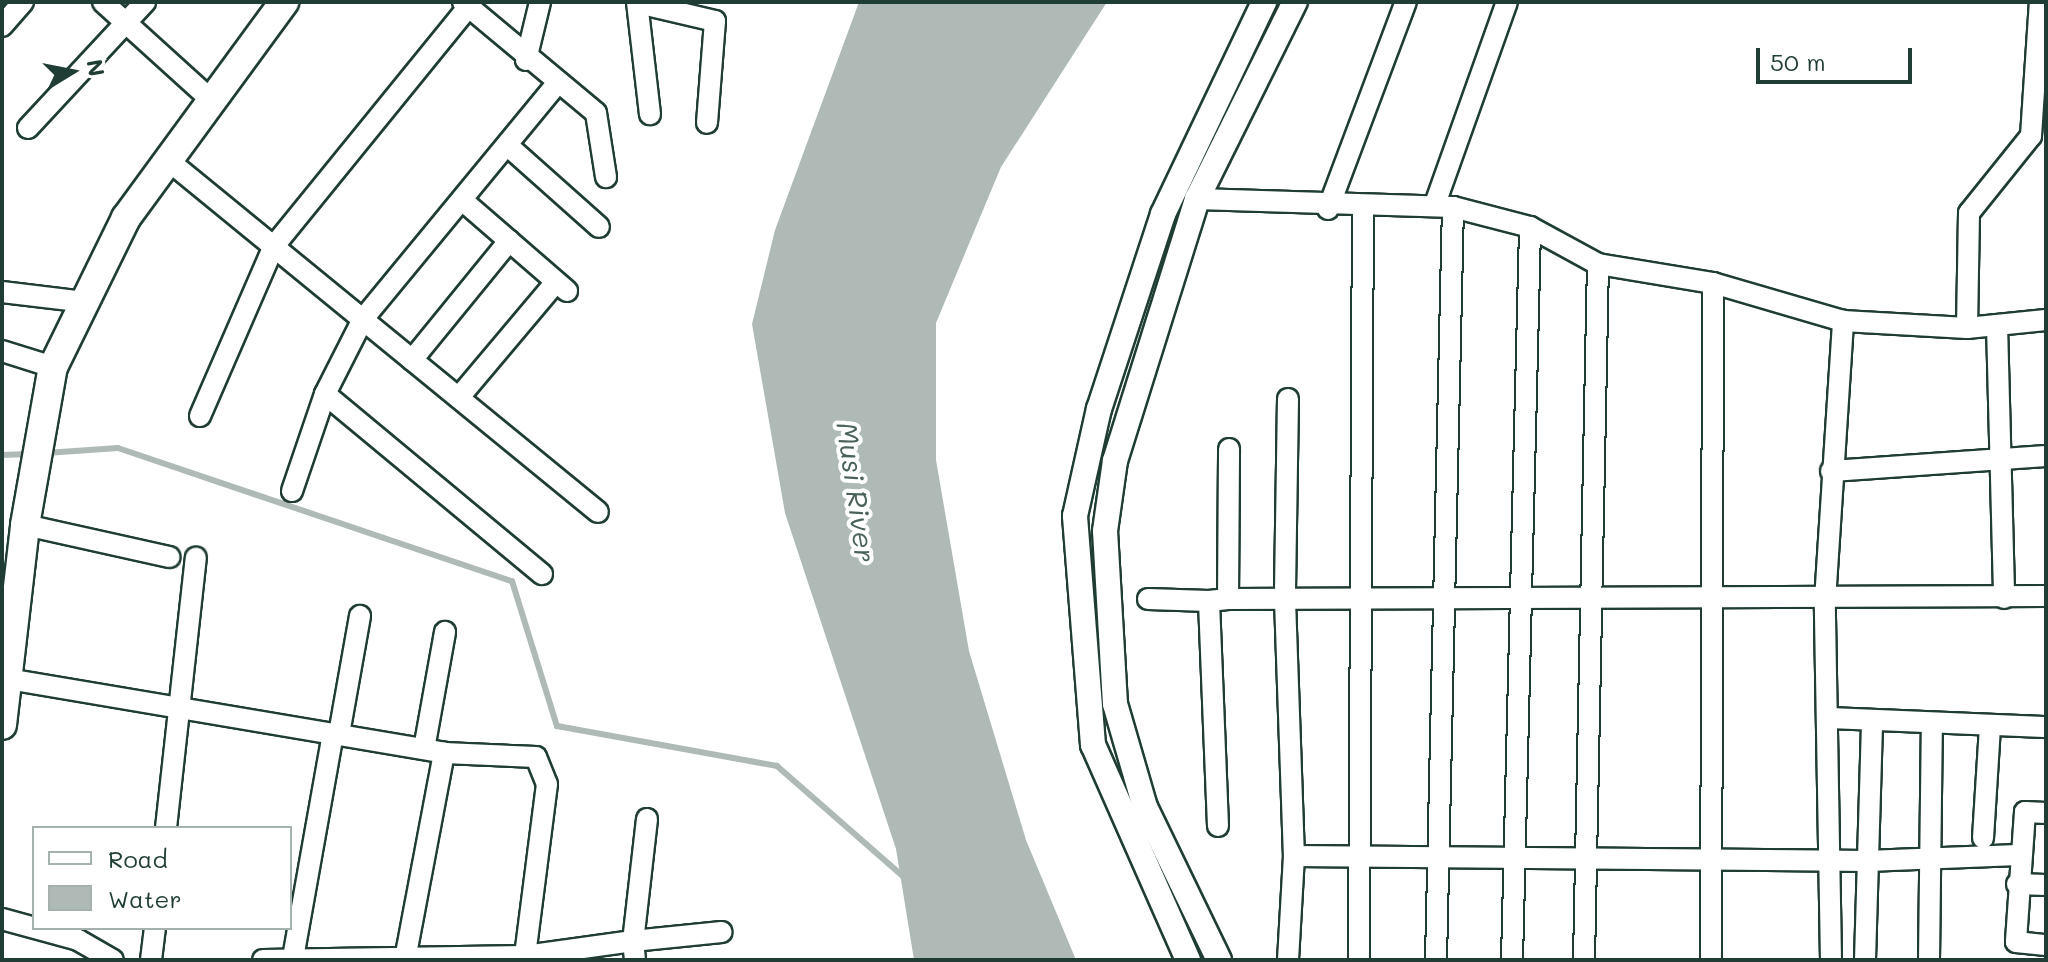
<!DOCTYPE html>
<style>
body{margin:0}
#map{position:relative;width:2048px;height:962px;overflow:hidden;background:#fff;font-family:Mali,sans-serif}
div>[style]{position:absolute}
.water>*{inset:0;background:#afbab7}
.stream>*{height:6px;margin:-3px;padding:0 3px;transform-origin:3px;border-radius:3px;background:#afbab7}
.roads{filter:drop-shadow(2px 0 #1f3d34) drop-shadow(-2px 0 #1f3d34) drop-shadow(0 2px #1f3d34) drop-shadow(0 -2px #1f3d34)}
.minor>*{height:20px;margin:-10px;padding:0 10px;transform-origin:10px;border-radius:10px;background:#fff}
.tertiary>*{height:24px;margin:-12px;padding:0 12px;transform-origin:12px;border-radius:12px;background:#fff}
.secondary>*{height:28px;margin:-14px;padding:0 14px;transform-origin:14px;border-radius:14px;background:#fff}
span{translate:-50% -50%;white-space:nowrap;text-align:center;line-height:1.15;-webkit-text-stroke:8px #fff;paint-order:stroke}
.water-label{font-size:28px;color:#4a625b;font-style:italic}
.frame{position:absolute;inset:0;border:4px solid #1f3d34;pointer-events:none}
.legend{position:absolute;left:32px;top:826px;width:260px;height:104px;box-sizing:border-box;background:#fff;border:2px solid #a5b1ae;margin:0;padding:10px 14px;list-style:none;font-size:24px;color:#1f3d34}
.legend li{display:flex;align-items:center;gap:16px;height:40px}
.legend b{width:40px;border:2px solid #a5b1ae}
.north{position:absolute;left:32px;top:32px;width:80px;height:80px;-webkit-text-stroke:6px #fff;paint-order:stroke;rotate:80deg;font-size:22px;font-weight:700;line-height:32px;text-align:center;color:#1f3d34}
.north::after{content:'';display:block;margin:auto;width:28px;height:36px;background:#1f3d34;clip-path:polygon(50% 0,100% 100%,50% 72%,0 100%)}
.scale{position:absolute;left:1756px;top:48px;width:156px;height:36px;box-sizing:border-box;border:4px solid #1f3d34;border-top:0;padding-left:10px;font-size:24px;line-height:28px;white-space:nowrap;color:#1f3d34;-webkit-text-stroke:6px #fff;paint-order:stroke}
</style>
<div id="map">
<div class="water">
<i style="clip-path:polygon(859px 2px,1107px 2px,1001px 167px,936px 323px,936px 460px,969px 651px,1026px 840px,1076px 960px,914px 960px,896px 849px,785px 513px,752px 324px,775px 230px)"></i>
</div>
<div class="stream">
<i style="left:46px;top:453px;width:72px;rotate:-4deg"></i>
<i style="left:118px;top:448px;width:416px;rotate:18.7deg"></i>
<i style="left:512px;top:581px;width:152px;rotate:72.8deg"></i>
<i style="left:557px;top:726px;width:224px;rotate:10.3deg"></i>
<i style="left:777px;top:766px;width:170px;rotate:41.2deg"></i>
<i style="left:2px;top:455px;width:28px;rotate:-2deg"></i>
</div>
<div class="roads">
<div class="minor">
<i style="left:103px;top:2px;width:147px;rotate:42.2deg"></i>
<i style="left:463px;top:2px;width:173px;rotate:39.8deg"></i>
<i style="left:596px;top:113px;width:65px;rotate:81.1deg"></i>
<i style="left:637px;top:2px;width:113px;rotate:83.4deg"></i>
<i style="left:638px;top:3px;width:79px;rotate:13.2deg"></i>
<i style="left:715px;top:21px;width:102px;rotate:94.5deg"></i>
<i style="left:2px;top:26px;width:32px;rotate:-49deg"></i>
<i style="left:526px;top:60px;width:60px;rotate:-76.4deg"></i>
<i style="left:28px;top:128px;width:172px;rotate:-47.1deg"></i>
<i style="left:507px;top:145px;width:123px;rotate:41.7deg"></i>
<i style="left:169px;top:161px;width:554px;rotate:39.29deg"></i>
<i style="left:1197px;top:199px;width:256px;rotate:1.8deg"></i>
<i style="left:1453px;top:207px;width:80px;rotate:14.6deg"></i>
<i style="left:1530px;top:227px;width:77px;rotate:28.6deg"></i>
<i style="left:1598px;top:264px;width:117px;rotate:9.4deg"></i>
<i style="left:1713px;top:283px;width:135px;rotate:16.3deg"></i>
<i style="left:1843px;top:321px;width:124px;rotate:3.2deg"></i>
<i style="left:1967px;top:328px;width:79px;rotate:-5.8deg"></i>
<i style="left:462px;top:200px;width:139px;rotate:40.9deg"></i>
<i style="left:1435px;top:204px;width:214px;rotate:-70.4deg"></i>
<i style="left:1328px;top:209px;width:221px;rotate:-69.4deg"></i>
<i style="left:2px;top:292px;width:85px;rotate:6.8deg"></i>
<i style="left:1997px;top:325px;width:273px;rotate:88.5deg"></i>
<i style="left:1967px;top:328px;width:115px;rotate:-89deg"></i>
<i style="left:1969px;top:213px;width:99px;rotate:-51.2deg"></i>
<i style="left:2031px;top:136px;width:134px;rotate:-86.2deg"></i>
<i style="left:2px;top:351px;width:53px;rotate:17.4deg"></i>
<i style="left:412px;top:360px;width:154px;rotate:-50.8deg"></i>
<i style="left:325px;top:394px;width:282px;rotate:39.7deg"></i>
<i style="left:460px;top:396px;width:149px;rotate:-49.9deg"></i>
<i style="left:1288px;top:399px;width:201px;rotate:90.9deg"></i>
<i style="left:1285px;top:600px;width:256px;rotate:88deg"></i>
<i style="left:200px;top:416px;width:185px;rotate:-66.5deg"></i>
<i style="left:274px;top:246px;width:309px;rotate:-50.9deg"></i>
<i style="left:1831px;top:471px;width:216px;rotate:-4deg"></i>
<i style="left:292px;top:491px;width:102px;rotate:-71.2deg"></i>
<i style="left:325px;top:394px;width:84px;rotate:-63.1deg"></i>
<i style="left:363px;top:319px;width:305px;rotate:-50.5deg"></i>
<i style="left:25px;top:525px;width:148px;rotate:12.5deg"></i>
<i style="left:1148px;top:599px;width:61px;rotate:1.9deg"></i>
<i style="left:1228px;top:599px;width:818px;rotate:-0.21deg"></i>
<i style="left:8px;top:679px;width:442px;rotate:9.6deg"></i>
<i style="left:444px;top:753px;width:92px;rotate:2.5deg"></i>
<i style="left:536px;top:757px;width:29px;rotate:68deg"></i>
<i style="left:547px;top:784px;width:173px;rotate:97.3deg"></i>
<i style="left:1828px;top:718px;width:218px;rotate:2.4deg"></i>
<i style="left:339px;top:734px;width:120px;rotate:-79.9deg"></i>
<i style="left:424px;top:749px;width:119px;rotate:-79.8deg"></i>
<i style="left:2046px;top:813px;width:21px;rotate:-177deg"></i>
<i style="left:2025px;top:812px;width:130px;rotate:94deg"></i>
<i style="left:2016px;top:942px;width:30px;rotate:6deg"></i>
<i style="left:647px;top:819px;width:123px;rotate:96.5deg"></i>
<i style="left:633px;top:941px;width:89px;rotate:-5.8deg"></i>
<i style="left:1218px;top:826px;width:225px;rotate:-92.3deg"></i>
<i style="left:1209px;top:601px;width:19px;rotate:-6deg"></i>
<i style="left:1228px;top:599px;width:150px;rotate:-89.6deg"></i>
<i style="left:166px;top:828px;width:272px;rotate:-83.7deg"></i>
<i style="left:1983px;top:838px;width:111px;rotate:-86.4deg"></i>
<i style="left:2017px;top:884px;width:29px;rotate:2deg"></i>
<i style="left:2px;top:919px;width:79px;rotate:15.4deg"></i>
<i style="left:78px;top:940px;width:40px;rotate:29.7deg"></i>
<i style="left:406px;top:954px;width:205px;rotate:-79.3deg"></i>
<i style="left:293px;top:958px;width:228px;rotate:-79.9deg"></i>
<i style="left:151px;top:960px;width:32px;rotate:-83deg"></i>
<i style="left:263px;top:960px;width:262px;rotate:-0.9deg"></i>
<i style="left:525px;top:956px;width:109px;rotate:-7.9deg"></i>
<i style="left:633px;top:941px;width:19px;rotate:84deg"></i>
<i style="left:1288px;top:960px;width:104px;rotate:-86.7deg"></i>
<i style="left:1294px;top:856px;width:573px;rotate:0.5deg"></i>
<i style="left:1867px;top:861px;width:151px;rotate:-2.3deg"></i>
<i style="left:1359px;top:960px;width:752px;rotate:-89.7deg"></i>
<i style="left:1436px;top:960px;width:753px;rotate:-88.71deg"></i>
<i style="left:1512px;top:960px;width:733px;rotate:-88.59deg"></i>
<i style="left:1584px;top:960px;width:696px;rotate:-88.85deg"></i>
<i style="left:1711px;top:960px;width:677px;rotate:-89.83deg"></i>
<i style="left:1831px;top:960px;width:359px;rotate:-91deg"></i>
<i style="left:1825px;top:601px;width:281px;rotate:-86.3deg"></i>
<i style="left:1865px;top:960px;width:240px;rotate:-88.3deg"></i>
<i style="left:1929px;top:960px;width:236px;rotate:-89.3deg"></i>
</div>
<div class="tertiary">
<i style="left:1188px;top:960px;width:235px;rotate:-113.8deg"></i>
<i style="left:1093px;top:745px;width:230px;rotate:-94.5deg"></i>
<i style="left:1075px;top:516px;width:110px;rotate:-77.4deg"></i>
<i style="left:1099px;top:409px;width:205px;rotate:-71.8deg"></i>
<i style="left:1163px;top:214px;width:235px;rotate:-64.5deg"></i>
<i style="left:1219px;top:960px;width:170px;rotate:-115.8deg"></i>
<i style="left:1145px;top:807px;width:107px;rotate:-106.2deg"></i>
<i style="left:1115px;top:704px;width:173px;rotate:-93.3deg"></i>
<i style="left:1105px;top:531px;width:71px;rotate:-81.9deg"></i>
<i style="left:1115px;top:461px;width:275px;rotate:-72.6deg"></i>
<i style="left:1197px;top:199px;width:220px;rotate:-63.6deg"></i>
</div>
<div class="secondary">
<i style="left:2px;top:725px;width:201px;rotate:-83.4deg"></i>
<i style="left:25px;top:525px;width:160px;rotate:-80deg"></i>
<i style="left:53px;top:367px;width:166px;rotate:-63.9deg"></i>
<i style="left:126px;top:218px;width:268px;rotate:-53.8deg"></i>
</div>
</div>
<div class="water-label">
<span style="left:857px;top:492px;rotate:82deg">Musi River</span>
</div>
<div class="frame"></div>
<ul class="legend">
<li><b style="height:10px;background:#fff"></b>Road</li>
<li><b style="height:22px;background:#afbab7"></b>Water</li>
</ul>
<div class="north">N</div>
<div class="scale">50 m</div>
</div>
